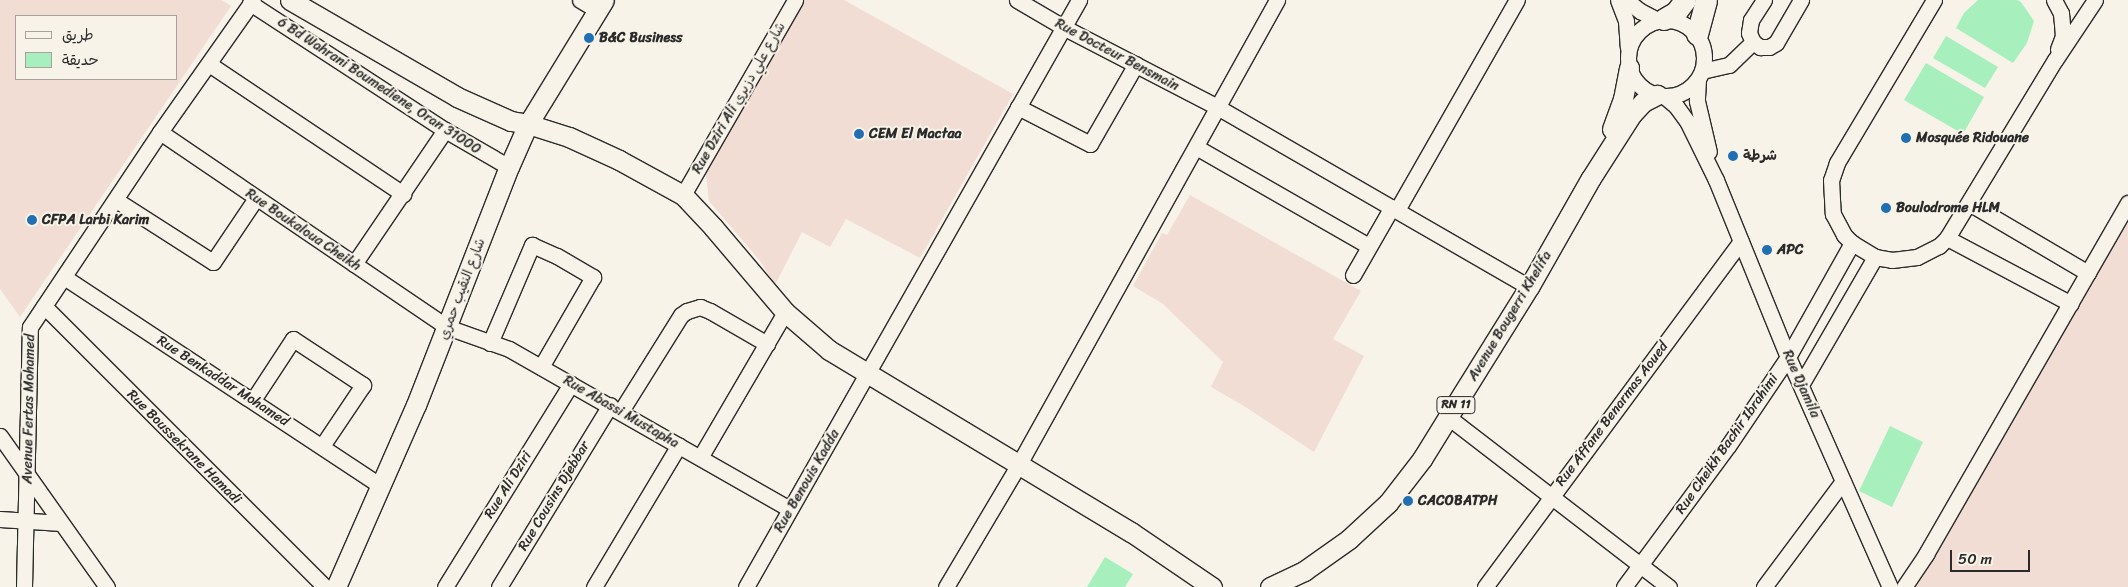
<!DOCTYPE html>
<meta charset="utf-8">
<style>
body{margin:0}
#map{position:relative;width:2128px;height:587px;overflow:hidden;background:#f7f3e8;font-family:Sriracha,"Playpen Sans Arabic",sans-serif}
div>[style]{position:absolute}
.built>*{inset:0;background:#f1ddd4}
.green>*{inset:0;background:#a7efbc}
.roads{filter:drop-shadow(1px 0 #2b2b2b) drop-shadow(-1px 0 #2b2b2b) drop-shadow(0 1px #2b2b2b) drop-shadow(0 -1px #2b2b2b)}
.minor>*{height:15px;margin:-7.5px;padding:0 7.5px;transform-origin:7.5px;border-radius:7.5px;background:#f7f3e8}
.minor>.ring{margin:-7.5px;padding:0;box-sizing:content-box;background:none;border:15px solid #f7f3e8;border-radius:50%}
.major>*{height:19px;margin:-9.5px;padding:0 9.5px;transform-origin:9.5px;border-radius:9.5px;background:#f7f3e8}
.highway>*{height:21px;margin:-10.5px;padding:0 10.5px;transform-origin:10.5px;border-radius:10.5px;background:#f7f3e8}
.dots>*{width:14px;height:14px;translate:-50% -50%;box-sizing:border-box;border:2px solid #f7f3e8;border-radius:50%}
span{translate:-50% -50%;white-space:nowrap;text-align:center;line-height:1.15;-webkit-text-stroke:4px #f7f3e8;paint-order:stroke}
.shield-label span{padding:1px 4px;background:#f7f3e8;border:1px solid;border-radius:4px;-webkit-text-stroke-width:0}
.shield-label{font-size:12px;color:#2b2b2b;font-weight:700}
.poi-label{font-size:14px;color:#2b2b2b;font-weight:700}
.left{translate:0 -50%;text-align:left}
.street-label{font-size:14px;color:#2b2b2b}
.legend{position:absolute;left:15px;top:15px;width:162px;height:65px;box-sizing:border-box;background:#f7f3e8;border:1px solid #a5a39c;margin:0;padding:6px 9px;list-style:none;font-size:15px;color:#2b2b2b}
.legend li{display:flex;align-items:center;gap:10px;height:25px}
.legend b{width:25px;border:1px solid #a5a39c}
.scale{position:absolute;left:1950px;top:550px;width:80px;height:22px;box-sizing:border-box;border:2px solid #2b2b2b;border-top:0;padding-left:6px;font-size:15px;line-height:18px;white-space:nowrap;color:#2b2b2b;-webkit-text-stroke:4px #f7f3e8;paint-order:stroke}
</style>
<div id="map">
<div class="built">
<i style="clip-path:polygon(evenodd,0 0,221px 0,231px 6px,20px 317px,0 289px,0 0,16px 16px,176px 16px,176px 79px,16px 79px,16px 16px)"></i>
<i style="clip-path:polygon(803px 0,844px 0,1013px 94px,920px 258px,846px 219px,830px 247px,802px 232px,775px 285px,761px 262px,709px 201px,706px 174px)"></i>
<i style="clip-path:polygon(1190px 195px,1361px 291px,1333px 339px,1364px 356px,1314px 452px,1244px 406px,1211px 387px,1223px 362px,1163px 304px,1133px 286px,1162px 233px,1167px 235px)"></i>
<i style="clip-path:polygon(2128px 223px,2128px 587px,1914px 587px,2118px 235px)"></i>
</div>
<div class="green">
<i style="clip-path:polygon(1978px 0,2017px 0,2021px 2px,2034px 21px,2027px 43px,2013px 63px,1956px 28px,1964px 13px)"></i>
<i style="clip-path:polygon(1946px 36px,1998px 67px,1985px 88px,1933px 58px)"></i>
<i style="clip-path:polygon(1926px 63px,1984px 97px,1963px 134px,1904px 100px)"></i>
<i style="clip-path:polygon(1890px 426px,1923px 442px,1892px 507px,1859px 491px)"></i>
<i style="clip-path:polygon(1105px 557px,1133px 574px,1125px 587px,1087px 587px)"></i>
</div>
<div class="roads">
<div class="minor">
<i style="left:580px;top:0;width:21px;rotate:31deg"></i>
<i style="left:1017px;top:0;width:53px;rotate:30.4deg"></i>
<i style="left:1063px;top:27px;width:176px;rotate:27.4deg"></i>
<i style="left:1219px;top:108px;width:358px;rotate:30deg"></i>
<i style="left:1618px;top:0;width:22px;rotate:69deg"></i>
<i style="left:1626px;top:21px;width:26px;rotate:86deg"></i>
<i style="left:1626px;top:0;width:18px;rotate:38deg"></i>
<i style="left:1640px;top:11px;width:20px;rotate:27deg"></i>
<i style="left:1764px;top:0;width:24px;rotate:123deg"></i>
<i style="left:1751px;top:20px;width:13px;rotate:99deg"></i>
<i style="left:1749px;top:33px;width:10px;rotate:66deg"></i>
<i style="left:1753px;top:42px;width:9px;rotate:36deg"></i>
<i style="left:1760px;top:47px;width:9px"></i>
<i style="left:1769px;top:47px;width:8px;rotate:-30deg"></i>
<i style="left:1776px;top:43px;width:50px;rotate:-59.8deg"></i>
<i style="left:1934px;top:0;width:190px;rotate:120.8deg"></i>
<i style="left:1837px;top:163px;width:18px;rotate:109deg"></i>
<i style="left:1831px;top:180px;width:34px;rotate:87deg"></i>
<i style="left:1833px;top:214px;width:24px;rotate:62deg"></i>
<i style="left:1844px;top:235px;width:11px;rotate:45deg"></i>
<i style="left:1852px;top:243px;width:27px;rotate:31deg"></i>
<i style="left:1875px;top:257px;width:17px;rotate:10deg"></i>
<i style="left:1892px;top:260px;width:25px;rotate:-7deg"></i>
<i style="left:1917px;top:257px;width:25px;rotate:-27deg"></i>
<i style="left:1939px;top:246px;width:11px;rotate:-45deg"></i>
<i style="left:1947px;top:238px;width:208px;rotate:-58.8deg"></i>
<i style="left:2055px;top:60px;width:72px;rotate:-56.3deg"></i>
<i style="left:2054px;top:0;width:15px;rotate:62deg"></i>
<i style="left:2061px;top:13px;width:23px;rotate:85deg"></i>
<i style="left:2063px;top:36px;width:14px;rotate:111deg"></i>
<i style="left:250px;top:3px;width:233px;rotate:33.1deg"></i>
<i style="left:445px;top:130px;width:74px;rotate:30deg"></i>
<i class="ring" style="left:1628px;top:20px;width:61px;height:61px"></i>
<i style="left:209px;top:64px;width:234px;rotate:33.8deg"></i>
<i style="left:1702px;top:71px;width:28px;rotate:-13deg"></i>
<i style="left:1729px;top:65px;width:33px;rotate:-44deg"></i>
<i style="left:1698px;top:79px;width:22px;rotate:93deg"></i>
<i style="left:1697px;top:101px;width:52px;rotate:76.8deg"></i>
<i style="left:1664px;top:96px;width:16px;rotate:40deg"></i>
<i style="left:1676px;top:106px;width:19px;rotate:54deg"></i>
<i style="left:1687px;top:121px;width:66px;rotate:63.8deg"></i>
<i style="left:1716px;top:180px;width:191px;rotate:67.9deg"></i>
<i style="left:1788px;top:357px;width:252px;rotate:66.1deg"></i>
<i style="left:1018px;top:107px;width:81px;rotate:27.2deg"></i>
<i style="left:1090px;top:144px;width:92px;rotate:-60.1deg"></i>
<i style="left:160px;top:132px;width:347px;rotate:34.2deg"></i>
<i style="left:447px;top:327px;width:66px;rotate:19.5deg"></i>
<i style="left:509px;top:349px;width:323px;rotate:29.7deg"></i>
<i style="left:1196px;top:147px;width:199px;rotate:29.8deg"></i>
<i style="left:683px;top:195px;width:225px;rotate:-60.1deg"></i>
<i style="left:116px;top:200px;width:115px;rotate:32.6deg"></i>
<i style="left:213px;top:262px;width:77px;rotate:-56.1deg"></i>
<i style="left:1969px;top:203px;width:138px;rotate:30.5deg"></i>
<i style="left:1397px;top:210px;width:242px;rotate:-60.3deg"></i>
<i style="left:1947px;top:238px;width:140px;rotate:28deg"></i>
<i style="left:354px;top:264px;width:162px;rotate:-55.8deg"></i>
<i style="left:1353px;top:275px;width:78px;rotate:-60.2deg"></i>
<i style="left:64px;top:277px;width:380px;rotate:33.4deg"></i>
<i style="left:44px;top:306px;width:397px;rotate:45deg"></i>
<i style="left:490px;top:343px;width:107px;rotate:-66.8deg"></i>
<i style="left:532px;top:245px;width:27px;rotate:24deg"></i>
<i style="left:557px;top:256px;width:42px;rotate:30.3deg"></i>
<i style="left:593px;top:277px;width:104px;rotate:120deg"></i>
<i style="left:1802px;top:383px;width:146px;rotate:-59.9deg"></i>
<i style="left:253px;top:400px;width:73px;rotate:-56.7deg"></i>
<i style="left:293px;top:339px;width:84px;rotate:33.3deg"></i>
<i style="left:363px;top:385px;width:73px;rotate:123.9deg"></i>
<i style="left:621px;top:411px;width:113px;rotate:-58deg"></i>
<i style="left:681px;top:315px;width:7px;rotate:-34deg"></i>
<i style="left:687px;top:311px;width:14px;rotate:-17deg"></i>
<i style="left:700px;top:307px;width:11px;rotate:22deg"></i>
<i style="left:710px;top:311px;width:66px;rotate:30.1deg"></i>
<i style="left:1448px;top:417px;width:279px;rotate:37.6deg"></i>
<i style="left:0;top:436px;width:185px;rotate:54.7deg"></i>
<i style="left:701px;top:456px;width:167px;rotate:-59.7deg"></i>
<i style="left:0;top:519px;width:61px;rotate:3.8deg"></i>
<i style="left:24px;top:587px;width:260px;rotate:-88.7deg"></i>
<i style="left:30px;top:327px;width:234px;rotate:-56.3deg"></i>
<i style="left:160px;top:132px;width:161px;rotate:-54.8deg"></i>
<i style="left:445px;top:587px;width:239px;rotate:-58.2deg"></i>
<i style="left:499px;top:587px;width:213px;rotate:-58.6deg"></i>
<i style="left:594px;top:587px;width:165px;rotate:-59.1deg"></i>
<i style="left:746px;top:587px;width:675px;rotate:-60.43deg"></i>
<i style="left:946px;top:587px;width:143px;rotate:-59.3deg"></i>
<i style="left:1019px;top:464px;width:531px;rotate:-60.92deg"></i>
<i style="left:1485px;top:587px;width:430px;rotate:-53.5deg"></i>
<i style="left:1624px;top:587px;width:175px;rotate:-53.6deg"></i>
<i style="left:1728px;top:446px;width:107px;rotate:-56deg"></i>
<i style="left:1788px;top:357px;width:131px;rotate:-60.7deg"></i>
<i style="left:1764px;top:587px;width:132px;rotate:-53.3deg"></i>
<i style="left:1904px;top:587px;width:40px;rotate:-56deg"></i>
<i style="left:1926px;top:554px;width:405px;rotate:-60.1deg"></i>
</div>
<div class="major">
<i style="left:290px;top:0;width:193px;rotate:30.1deg"></i>
<i style="left:457px;top:97px;width:59px;rotate:24deg"></i>
<i style="left:511px;top:121px;width:17px;rotate:10deg"></i>
<i style="left:528px;top:124px;width:43px;rotate:17.6deg"></i>
<i style="left:569px;top:137px;width:55px;rotate:24.7deg"></i>
<i style="left:619px;top:160px;width:73px;rotate:28.7deg"></i>
<i style="left:683px;top:195px;width:44px;rotate:46.8deg"></i>
<i style="left:713px;top:227px;width:111px;rotate:49.7deg"></i>
<i style="left:785px;top:312px;width:58px;rotate:40.8deg"></i>
<i style="left:829px;top:350px;width:353px;rotate:31.1deg"></i>
<i style="left:1131px;top:532px;width:98px;rotate:34.2deg"></i>
<i style="left:1612px;top:129px;width:32px;rotate:-70deg"></i>
<i style="left:1623px;top:99px;width:32px;rotate:-79deg"></i>
<i style="left:336px;top:587px;width:199px;rotate:-66.3deg"></i>
<i style="left:416px;top:405px;width:256px;rotate:-68.7deg"></i>
<i style="left:509px;top:167px;width:47px;rotate:-66.2deg"></i>
<i style="left:528px;top:124px;width:145px;rotate:-58.5deg"></i>
<i style="left:1270px;top:587px;width:38px;rotate:-25deg"></i>
<i style="left:1304px;top:571px;width:55px;rotate:-35.4deg"></i>
<i style="left:1349px;top:539px;width:53px;rotate:-42.7deg"></i>
<i style="left:1388px;top:503px;width:56px;rotate:-52.3deg"></i>
<i style="left:1422px;top:459px;width:49px;rotate:-58.2deg"></i>
<i style="left:1448px;top:417px;width:153px;rotate:-58.1deg"></i>
<i style="left:1529px;top:287px;width:125px;rotate:-60.4deg"></i>
<i style="left:1591px;top:178px;width:76px;rotate:-57.4deg"></i>
<i style="left:1632px;top:114px;width:16px;rotate:-47deg"></i>
<i style="left:1643px;top:102px;width:16px;rotate:-27deg"></i>
</div>
<div class="highway">
<i style="left:1664px;top:19px;width:14px;rotate:-30deg"></i>
<i style="left:1676px;top:12px;width:15px;rotate:-53deg"></i>
<i style="left:1697px;top:34px;width:35px;rotate:-75deg"></i>
</div>
</div>
<div class="dots">
<i style="left:589px;top:38px;background:#1f6fb2"></i>
<i style="left:859px;top:134px;background:#1f6fb2"></i>
<i style="left:1906px;top:138px;background:#1f6fb2"></i>
<i style="left:1733px;top:156px;background:#1f6fb2"></i>
<i style="left:1886px;top:208px;background:#1f6fb2"></i>
<i style="left:32px;top:220px;background:#1f6fb2"></i>
<i style="left:1767px;top:250px;background:#1f6fb2"></i>
<i style="left:1408px;top:501px;background:#1f6fb2"></i>
</div>
<div class="shield-label">
<span style="left:1456px;top:405px">RN 11</span>
</div>
<div class="poi-label">
<span class="left" style="left:599px;top:38px">B&amp;C Business</span>
<span class="left" style="left:869px;top:134px">CEM El Mactaa</span>
<span class="left" style="left:1916px;top:138px">Mosquée Ridouane</span>
<span class="left" style="left:1743px;top:156px">شرطة</span>
<span class="left" style="left:1896px;top:208px">Boulodrome HLM</span>
<span class="left" style="left:42px;top:220px">CFPA Larbi Karim</span>
<span class="left" style="left:1777px;top:250px">APC</span>
<span class="left" style="left:1418px;top:501px">CACOBATPH</span>
</div>
<div class="street-label">
<span style="left:1117px;top:55px;rotate:28deg">Rue Docteur Bensmain</span>
<span style="left:379px;top:86px;rotate:33deg">6 Bd Wahrani Boumediene, Oran 31000</span>
<span style="left:739px;top:98px;rotate:-60deg">Rue Dziri Ali شارع علي دزيري</span>
<span style="left:303px;top:230px;rotate:34deg">Rue Boukaloua Cheikh</span>
<span style="left:462px;top:289px;rotate:-69deg">شارع النقيب حمري</span>
<span style="left:1510px;top:316px;rotate:-59deg">Avenue Bougerri Khelifa</span>
<span style="left:223px;top:381px;rotate:33deg">Rue Benkaddar Mohamed</span>
<span style="left:1801px;top:384px;rotate:66deg">Rue Djamila</span>
<span style="left:29px;top:409px;rotate:-89deg">Avenue Fertas Mohamed</span>
<span style="left:621px;top:412px;rotate:30deg">Rue Abassi Mustapha</span>
<span style="left:1612px;top:414px;rotate:-53deg">Rue Affane Benarmas Aoued</span>
<span style="left:1727px;top:444px;rotate:-55deg">Rue Cheikh Bachir Ibrahimi</span>
<span style="left:184px;top:447px;rotate:45deg">Rue Boussekrane Hamadi</span>
<span style="left:807px;top:481px;rotate:-60deg">Rue Benouis Kadda</span>
<span style="left:508px;top:485px;rotate:-58deg">Rue Ali Dziri</span>
<span style="left:554px;top:496px;rotate:-59deg">Rue Cousins Djebbar</span>
</div>
<ul class="legend">
<li><b style="height:6px;background:#f7f3e8"></b>طريق</li>
<li><b style="height:14px;background:#a7efbc"></b>حديقة</li>
</ul>
<div class="scale">50 m</div>
</div>
